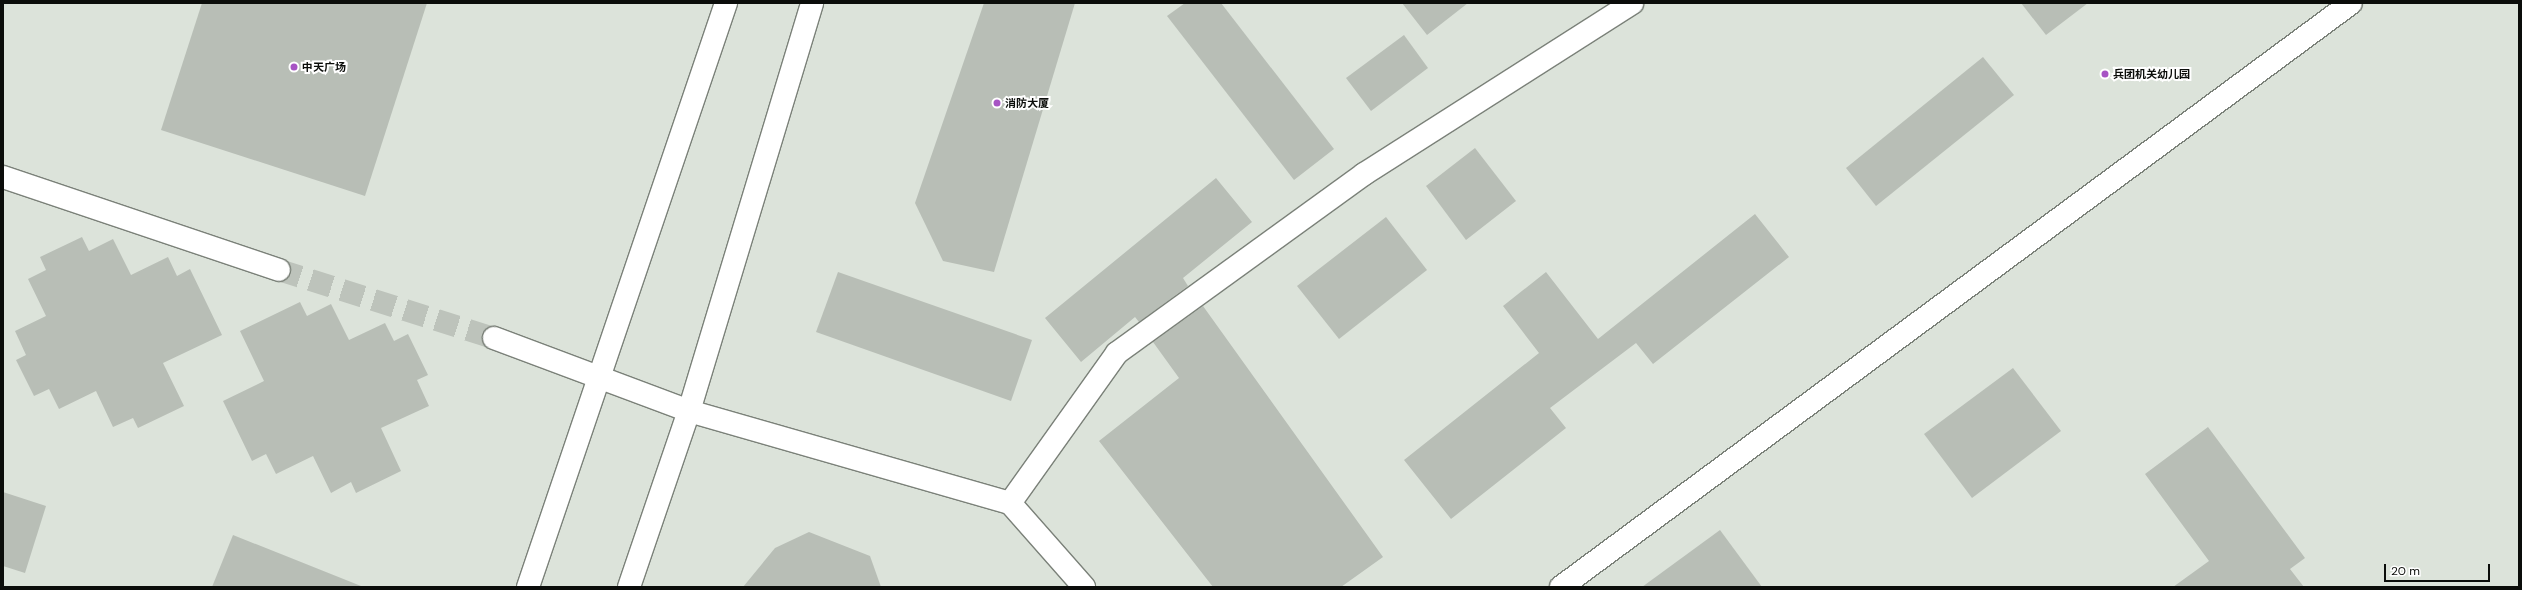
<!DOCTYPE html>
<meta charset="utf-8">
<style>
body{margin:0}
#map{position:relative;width:2522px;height:590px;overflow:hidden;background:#dce3da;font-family:"DM Sans","Noto Sans SC",sans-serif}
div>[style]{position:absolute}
.building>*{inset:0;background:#b8beb6}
.minor-tunnel>*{height:22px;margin-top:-11px;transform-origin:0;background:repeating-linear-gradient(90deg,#bdc3bb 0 22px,transparent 0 33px)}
.roads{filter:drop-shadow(1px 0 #7b8179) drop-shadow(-1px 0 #7b8179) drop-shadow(0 1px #7b8179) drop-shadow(0 -1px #7b8179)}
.minor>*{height:22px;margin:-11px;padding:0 11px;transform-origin:11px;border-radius:11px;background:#fff}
.secondary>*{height:22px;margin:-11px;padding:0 11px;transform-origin:11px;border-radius:11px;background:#fff}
.dots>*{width:11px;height:11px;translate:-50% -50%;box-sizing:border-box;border:2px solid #fff;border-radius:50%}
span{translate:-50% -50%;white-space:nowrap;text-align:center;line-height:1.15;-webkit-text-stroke:4px #fff;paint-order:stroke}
.poi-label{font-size:11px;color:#0b0d0a;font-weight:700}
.left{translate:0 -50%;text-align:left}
.frame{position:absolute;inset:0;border:4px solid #0b0d0a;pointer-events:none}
.scale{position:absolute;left:2384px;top:564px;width:106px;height:18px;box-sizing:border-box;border:2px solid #0b0d0a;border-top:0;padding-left:5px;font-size:12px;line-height:14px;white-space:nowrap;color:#0b0d0a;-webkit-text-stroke:3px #fff;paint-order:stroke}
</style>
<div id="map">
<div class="building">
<i style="clip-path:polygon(202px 3px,427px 3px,365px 196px,161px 130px)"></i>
<i style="clip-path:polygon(984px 3px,1075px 3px,994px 272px,943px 261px,915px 203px)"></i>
<i style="clip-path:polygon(1185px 3px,1221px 3px,1334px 149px,1294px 180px,1167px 16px)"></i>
<i style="clip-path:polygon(1402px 3px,1468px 3px,1427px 35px)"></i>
<i style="clip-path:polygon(2021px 3px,2088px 3px,2046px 35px)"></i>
<i style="clip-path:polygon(1404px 35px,1428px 68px,1371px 111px,1346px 78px)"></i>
<i style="clip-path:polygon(1983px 57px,2014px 95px,1876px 206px,1846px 168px)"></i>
<i style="clip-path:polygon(1475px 148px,1516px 201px,1466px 240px,1426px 186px)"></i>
<i style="clip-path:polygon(1216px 178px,1252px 222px,1183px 278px,1188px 286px,1139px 322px,1135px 317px,1081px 362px,1045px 318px)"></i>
<i style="clip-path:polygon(1755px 214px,1789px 257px,1653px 364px,1636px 343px,1550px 408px,1566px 428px,1451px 519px,1404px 460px,1539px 353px,1503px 306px,1546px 272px,1598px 339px)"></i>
<i style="clip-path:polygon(1386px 217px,1427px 270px,1339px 339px,1297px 286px)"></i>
<i style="clip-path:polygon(82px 237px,89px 251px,113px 239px,131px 275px,168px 257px,177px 276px,190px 269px,222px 335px,163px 363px,184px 406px,138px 428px,133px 418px,113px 427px,96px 391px,59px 409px,49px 389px,34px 396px,16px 360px,26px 355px,15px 331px,46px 316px,28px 279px,46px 270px,40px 257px)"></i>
<i style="clip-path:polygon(838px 272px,1032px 340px,1011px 401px,816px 332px)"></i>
<i style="clip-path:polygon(300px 302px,307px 316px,331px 304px,349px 340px,385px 323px,394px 341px,408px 334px,428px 375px,417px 380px,429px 406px,381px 428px,401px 471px,356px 493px,351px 482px,331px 493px,313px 456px,276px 474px,266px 454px,252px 461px,223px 401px,264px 381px,240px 331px)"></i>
<i style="clip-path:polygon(1203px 306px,1383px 557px,1341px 587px,1213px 587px,1099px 441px,1179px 378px,1153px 342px)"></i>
<i style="clip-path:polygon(2013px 368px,2061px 431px,1972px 498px,1924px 434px)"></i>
<i style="clip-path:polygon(2208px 427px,2305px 558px,2290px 569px,2304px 587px,2173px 587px,2209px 561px,2145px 474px)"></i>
<i style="clip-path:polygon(3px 492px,46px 506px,25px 573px,3px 566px)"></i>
<i style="clip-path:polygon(1720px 530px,1762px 587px,1642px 587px)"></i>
<i style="clip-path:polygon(809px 532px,870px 556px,881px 587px,743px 587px,775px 548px)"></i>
<i style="clip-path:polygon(233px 535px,361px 586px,360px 587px,212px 587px)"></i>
</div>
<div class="minor-tunnel">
<i style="left:279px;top:270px;width:225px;rotate:17.6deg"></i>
</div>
<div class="roads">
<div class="minor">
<i style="left:3px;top:177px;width:291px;rotate:18.6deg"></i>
<i style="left:494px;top:338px;width:208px;rotate:20.5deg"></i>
<i style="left:689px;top:411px;width:334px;rotate:16deg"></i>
<i style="left:1010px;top:503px;width:112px;rotate:48.6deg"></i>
<i style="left:1010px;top:503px;width:184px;rotate:-54.5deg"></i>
<i style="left:1117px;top:353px;width:305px;rotate:-35.9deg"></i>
<i style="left:1364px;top:174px;width:318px;rotate:-32.5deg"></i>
<i style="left:1561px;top:587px;width:982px;rotate:-36.47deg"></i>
</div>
<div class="secondary">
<i style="left:528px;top:587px;width:617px;rotate:-71.27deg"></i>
<i style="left:629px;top:587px;width:186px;rotate:-71.2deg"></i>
<i style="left:689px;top:411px;width:426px;rotate:-73.2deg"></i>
</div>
</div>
<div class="dots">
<i style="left:294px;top:67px;background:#a754c4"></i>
<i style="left:2105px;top:74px;background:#a754c4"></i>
<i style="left:997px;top:103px;background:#a754c4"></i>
</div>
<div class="poi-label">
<span class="left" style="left:302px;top:67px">中天广场</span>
<span class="left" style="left:2113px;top:74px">兵团机关幼儿园</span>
<span class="left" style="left:1005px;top:103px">消防大厦</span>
</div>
<div class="frame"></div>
<div class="scale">20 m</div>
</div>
